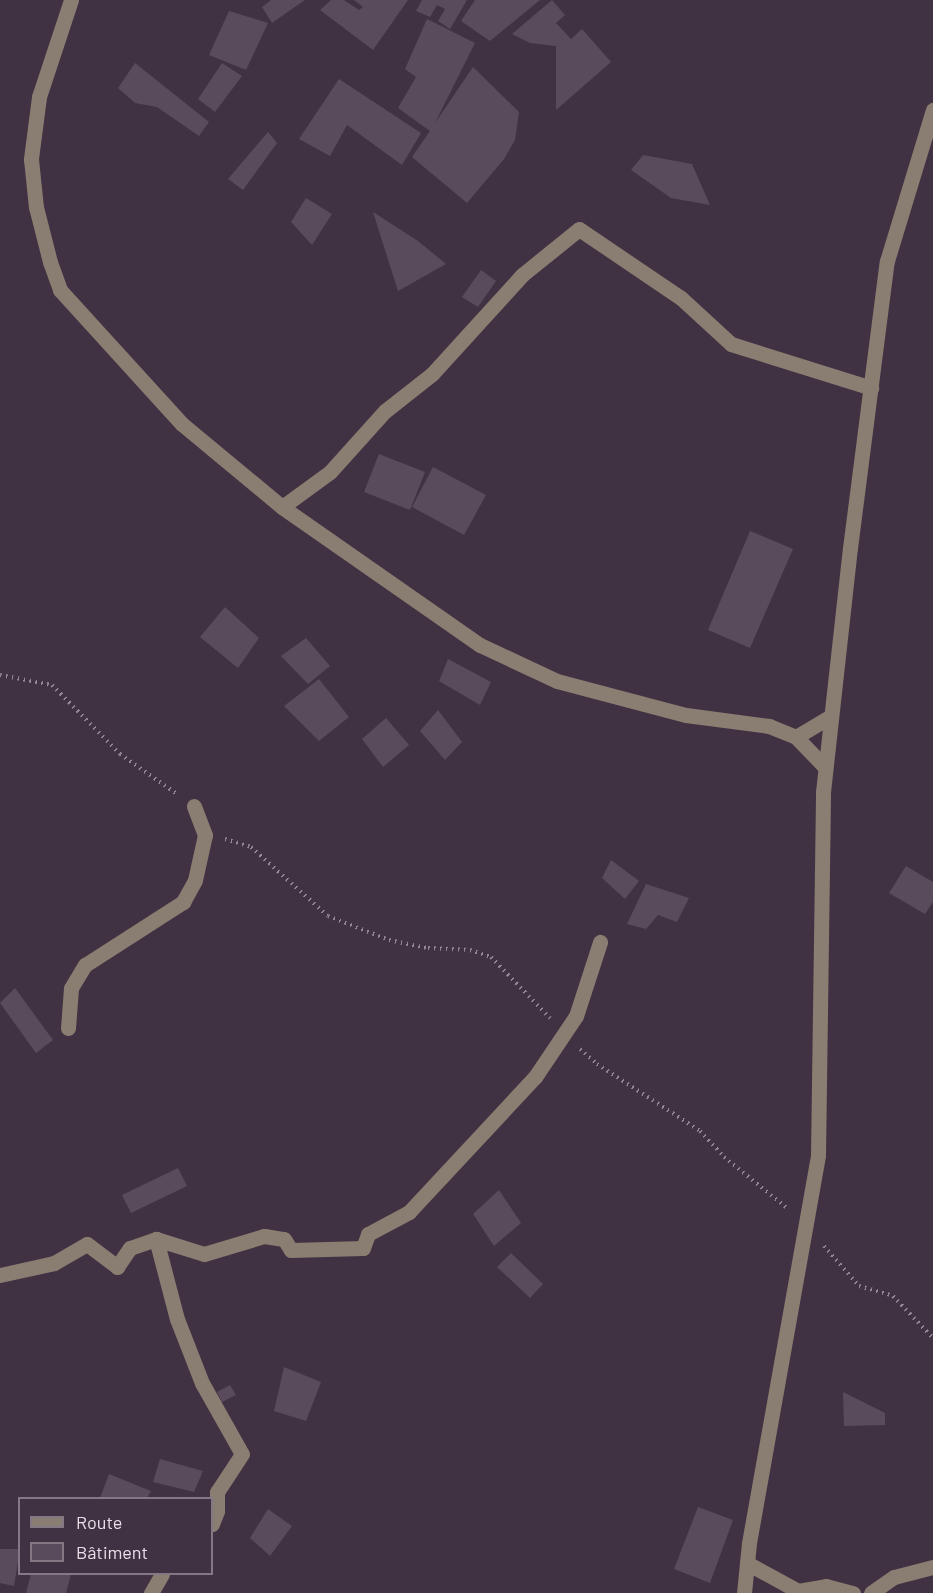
<!DOCTYPE html>
<meta charset="utf-8">
<style>
body{margin:0}
#map{position:relative;width:933px;height:1593px;overflow:hidden;background:#403242;font-family:Barlow,sans-serif}
div>[style]{position:absolute}
.building>*{inset:0;background:#5a4b5c}
.path>*{height:4px;margin-top:-2px;transform-origin:0;background:repeating-linear-gradient(90deg,#928794 0 1.5px,transparent 0 6px)}
.minor>*{height:15px;margin:-7.5px;padding:0 7.5px;transform-origin:7.5px;border-radius:7.5px;background:#8a7d71}
span{translate:-50% -50%;white-space:nowrap;text-align:center;line-height:1.15;-webkit-text-stroke:4.5px #403242;paint-order:stroke}
.legend{position:absolute;left:18px;top:1497px;width:195px;height:78px;box-sizing:border-box;background:#403242;border:2px solid #847885;margin:0;padding:8px 10px;list-style:none;font-size:18px;color:#e9e0ea}
.legend li{display:flex;align-items:center;gap:12px;height:30px}
.legend b{width:30px;border:2px solid #847885}
</style>
<div id="map">
<div class="building">
<i style="clip-path:polygon(271px 0,305px 0,272px 23px,262px 7px)"></i>
<i style="clip-path:polygon(331px 0,344px 0,359px 10px,363px 7px,354px 0,408px 0,373px 50px,320px 10px)"></i>
<i style="clip-path:polygon(422px 0,467px 0,450px 29px,438px 21px,445px 9px,437px 5px,430px 17px,416px 11px)"></i>
<i style="clip-path:polygon(475px 0,540px 0,490px 41px,461px 21px)"></i>
<i style="clip-path:polygon(552px 0,565px 15px,556px 23px,571px 39px,582px 29px,611px 62px,556px 110px,556px 46px,530px 43px,512px 34px)"></i>
<i style="clip-path:polygon(229px 11px,268px 23px,246px 70px,209px 55px)"></i>
<i style="clip-path:polygon(427px 19px,475px 43px,435px 123px,473px 67px,519px 112px,515px 140px,504px 159px,467px 203px,412px 157px,430px 131px,398px 108px,416px 77px,405px 69px)"></i>
<i style="clip-path:polygon(135px 63px,209px 122px,199px 136px,157px 107px,135px 103px,118px 88px)"></i>
<i style="clip-path:polygon(222px 63px,242px 76px,215px 112px,198px 99px)"></i>
<i style="clip-path:polygon(339px 79px,421px 133px,402px 165px,347px 125px,330px 156px,299px 139px)"></i>
<i style="clip-path:polygon(268px 132px,277px 143px,243px 190px,228px 179px)"></i>
<i style="clip-path:polygon(643px 155px,692px 164px,710px 205px,671px 198px,631px 170px)"></i>
<i style="clip-path:polygon(306px 198px,332px 214px,312px 245px,291px 222px)"></i>
<i style="clip-path:polygon(373px 212px,418px 241px,446px 264px,398px 291px)"></i>
<i style="clip-path:polygon(481px 270px,496px 281px,478px 307px,462px 297px)"></i>
<i style="clip-path:polygon(379px 454px,425px 472px,410px 510px,364px 492px)"></i>
<i style="clip-path:polygon(433px 467px,486px 495px,464px 535px,412px 507px)"></i>
<i style="clip-path:polygon(750px 531px,793px 549px,750px 648px,708px 630px)"></i>
<i style="clip-path:polygon(225px 607px,259px 638px,238px 668px,200px 637px)"></i>
<i style="clip-path:polygon(306px 638px,330px 666px,308px 684px,281px 656px)"></i>
<i style="clip-path:polygon(448px 659px,491px 682px,480px 705px,439px 681px)"></i>
<i style="clip-path:polygon(319px 679px,349px 717px,319px 741px,284px 706px)"></i>
<i style="clip-path:polygon(438px 710px,462px 742px,445px 760px,420px 731px)"></i>
<i style="clip-path:polygon(386px 718px,409px 745px,383px 767px,362px 739px)"></i>
<i style="clip-path:polygon(611px 860px,639px 881px,625px 899px,602px 878px)"></i>
<i style="clip-path:polygon(906px 866px,933px 882px,933px 902px,925px 914px,889px 893px)"></i>
<i style="clip-path:polygon(646px 884px,689px 898px,677px 922px,658px 915px,646px 929px,627px 924px)"></i>
<i style="clip-path:polygon(15px 988px,53px 1040px,36px 1053px,0 1003px)"></i>
<i style="clip-path:polygon(178px 1168px,187px 1186px,131px 1213px,122px 1195px)"></i>
<i style="clip-path:polygon(499px 1190px,521px 1223px,494px 1246px,473px 1214px)"></i>
<i style="clip-path:polygon(511px 1253px,543px 1284px,530px 1298px,497px 1267px)"></i>
<i style="clip-path:polygon(284px 1367px,321px 1382px,306px 1421px,274px 1411px)"></i>
<i style="clip-path:polygon(230px 1385px,236px 1395px,222px 1402px,217px 1392px)"></i>
<i style="clip-path:polygon(843px 1392px,885px 1413px,885px 1425px,844px 1426px)"></i>
<i style="clip-path:polygon(160px 1459px,203px 1471px,194px 1492px,153px 1482px)"></i>
<i style="clip-path:polygon(109px 1474px,151px 1491px,147px 1498px,100px 1498px)"></i>
<i style="clip-path:polygon(698px 1507px,733px 1520px,710px 1583px,674px 1569px)"></i>
<i style="clip-path:polygon(268px 1509px,292px 1526px,270px 1556px,250px 1538px)"></i>
<i style="clip-path:polygon(0 1549px,20px 1549px,14px 1586px,0 1583px)"></i>
<i style="clip-path:polygon(31px 1574px,71px 1574px,66px 1593px,26px 1593px)"></i>
</div>
<div class="path">
<i style="left:0;top:675px;width:53px;rotate:10.9deg"></i>
<i style="left:52px;top:685px;width:97px;rotate:45.4deg"></i>
<i style="left:120px;top:754px;width:70px;rotate:35.1deg"></i>
<i style="left:225px;top:839px;width:27px;rotate:17deg"></i>
<i style="left:251px;top:847px;width:103px;rotate:41.9deg"></i>
<i style="left:328px;top:916px;width:66px;rotate:21.5deg"></i>
<i style="left:389px;top:940px;width:40px;rotate:12deg"></i>
<i style="left:428px;top:948px;width:42px;rotate:2.7deg"></i>
<i style="left:470px;top:950px;width:22px;rotate:18deg"></i>
<i style="left:491px;top:957px;width:85px;rotate:46deg"></i>
<i style="left:580px;top:1049px;width:23px;rotate:41deg"></i>
<i style="left:597px;top:1064px;width:123px;rotate:33deg"></i>
<i style="left:700px;top:1131px;width:35px;rotate:47deg"></i>
<i style="left:724px;top:1157px;width:81px;rotate:39deg"></i>
<i style="left:824px;top:1246px;width:53px;rotate:48.8deg"></i>
<i style="left:859px;top:1286px;width:35px;rotate:16deg"></i>
<i style="left:893px;top:1296px;width:58px;rotate:46.4deg"></i>
</div>
<div class="minor">
<i style="left:71px;top:0;width:102px;rotate:108.3deg"></i>
<i style="left:39px;top:97px;width:63px;rotate:97.4deg"></i>
<i style="left:31px;top:159px;width:48px;rotate:84.1deg"></i>
<i style="left:36px;top:207px;width:57px;rotate:75.7deg"></i>
<i style="left:50px;top:262px;width:30px;rotate:70deg"></i>
<i style="left:60px;top:290px;width:181px;rotate:47.7deg"></i>
<i style="left:182px;top:424px;width:130px;rotate:39.7deg"></i>
<i style="left:282px;top:507px;width:241px;rotate:34.9deg"></i>
<i style="left:480px;top:645px;width:85px;rotate:25.1deg"></i>
<i style="left:557px;top:681px;width:133px;rotate:14.8deg"></i>
<i style="left:686px;top:715px;width:84px;rotate:7.5deg"></i>
<i style="left:769px;top:726px;width:29px;rotate:22deg"></i>
<i style="left:796px;top:737px;width:42px;rotate:46deg"></i>
<i style="left:282px;top:507px;width:59px;rotate:-36.1deg"></i>
<i style="left:330px;top:472px;width:82px;rotate:-48deg"></i>
<i style="left:385px;top:411px;width:60px;rotate:-38.2deg"></i>
<i style="left:432px;top:374px;width:134px;rotate:-47.7deg"></i>
<i style="left:522px;top:275px;width:73px;rotate:-38.9deg"></i>
<i style="left:579px;top:229px;width:123px;rotate:34.1deg"></i>
<i style="left:681px;top:298px;width:68px;rotate:42.6deg"></i>
<i style="left:731px;top:344px;width:147px;rotate:17.4deg"></i>
<i style="left:796px;top:737px;width:41px;rotate:-31deg"></i>
<i style="left:68px;top:1028px;width:40px;rotate:-85.7deg"></i>
<i style="left:71px;top:988px;width:27px;rotate:-59deg"></i>
<i style="left:85px;top:965px;width:117px;rotate:-32.7deg"></i>
<i style="left:183px;top:902px;width:25px;rotate:-61deg"></i>
<i style="left:195px;top:880px;width:46px;rotate:-77.5deg"></i>
<i style="left:205px;top:835px;width:31px;rotate:-111deg"></i>
<i style="left:156px;top:1239px;width:50px;rotate:17.4deg"></i>
<i style="left:204px;top:1254px;width:63px;rotate:-16.7deg"></i>
<i style="left:264px;top:1236px;width:20px;rotate:9deg"></i>
<i style="left:284px;top:1239px;width:13px;rotate:58deg"></i>
<i style="left:291px;top:1250px;width:72px;rotate:-1.6deg"></i>
<i style="left:363px;top:1248px;width:15px;rotate:-70deg"></i>
<i style="left:368px;top:1234px;width:47px;rotate:-28.2deg"></i>
<i style="left:409px;top:1212px;width:185px;rotate:-47deg"></i>
<i style="left:535px;top:1077px;width:73px;rotate:-56.1deg"></i>
<i style="left:576px;top:1016px;width:78px;rotate:-72deg"></i>
<i style="left:0;top:1275px;width:55px;rotate:-12.5deg"></i>
<i style="left:54px;top:1263px;width:38px;rotate:-30deg"></i>
<i style="left:87px;top:1244px;width:38px;rotate:37deg"></i>
<i style="left:117px;top:1267px;width:23px;rotate:-56deg"></i>
<i style="left:130px;top:1248px;width:28px;rotate:-19deg"></i>
<i style="left:156px;top:1239px;width:83px;rotate:75.3deg"></i>
<i style="left:177px;top:1319px;width:69px;rotate:68.7deg"></i>
<i style="left:202px;top:1383px;width:81px;rotate:60.6deg"></i>
<i style="left:242px;top:1454px;width:45px;rotate:123.3deg"></i>
<i style="left:217px;top:1492px;width:19px;rotate:90deg"></i>
<i style="left:217px;top:1511px;width:14px;rotate:111deg"></i>
<i style="left:747px;top:1563px;width:58px;rotate:28.8deg"></i>
<i style="left:798px;top:1591px;width:28px;rotate:-10deg"></i>
<i style="left:826px;top:1586px;width:28px;rotate:15deg"></i>
<i style="left:151px;top:1593px;width:22px;rotate:-60deg"></i>
<i style="left:744px;top:1593px;width:50px;rotate:-84.3deg"></i>
<i style="left:749px;top:1543px;width:394px;rotate:-79.9deg"></i>
<i style="left:818px;top:1155px;width:363px;rotate:-89.2deg"></i>
<i style="left:823px;top:792px;width:245px;rotate:-83.7deg"></i>
<i style="left:850px;top:548px;width:289px;rotate:-82.7deg"></i>
<i style="left:887px;top:261px;width:158px;rotate:-73.1deg"></i>
<i style="left:871px;top:1593px;width:28px;rotate:-35deg"></i>
<i style="left:894px;top:1577px;width:40px;rotate:-14.4deg"></i>
</div>
<ul class="legend">
<li><b style="height:8px;background:#8a7d71"></b>Route</li>
<li><b style="height:16px;background:#5a4b5c"></b>Bâtiment</li>
</ul>
</div>
